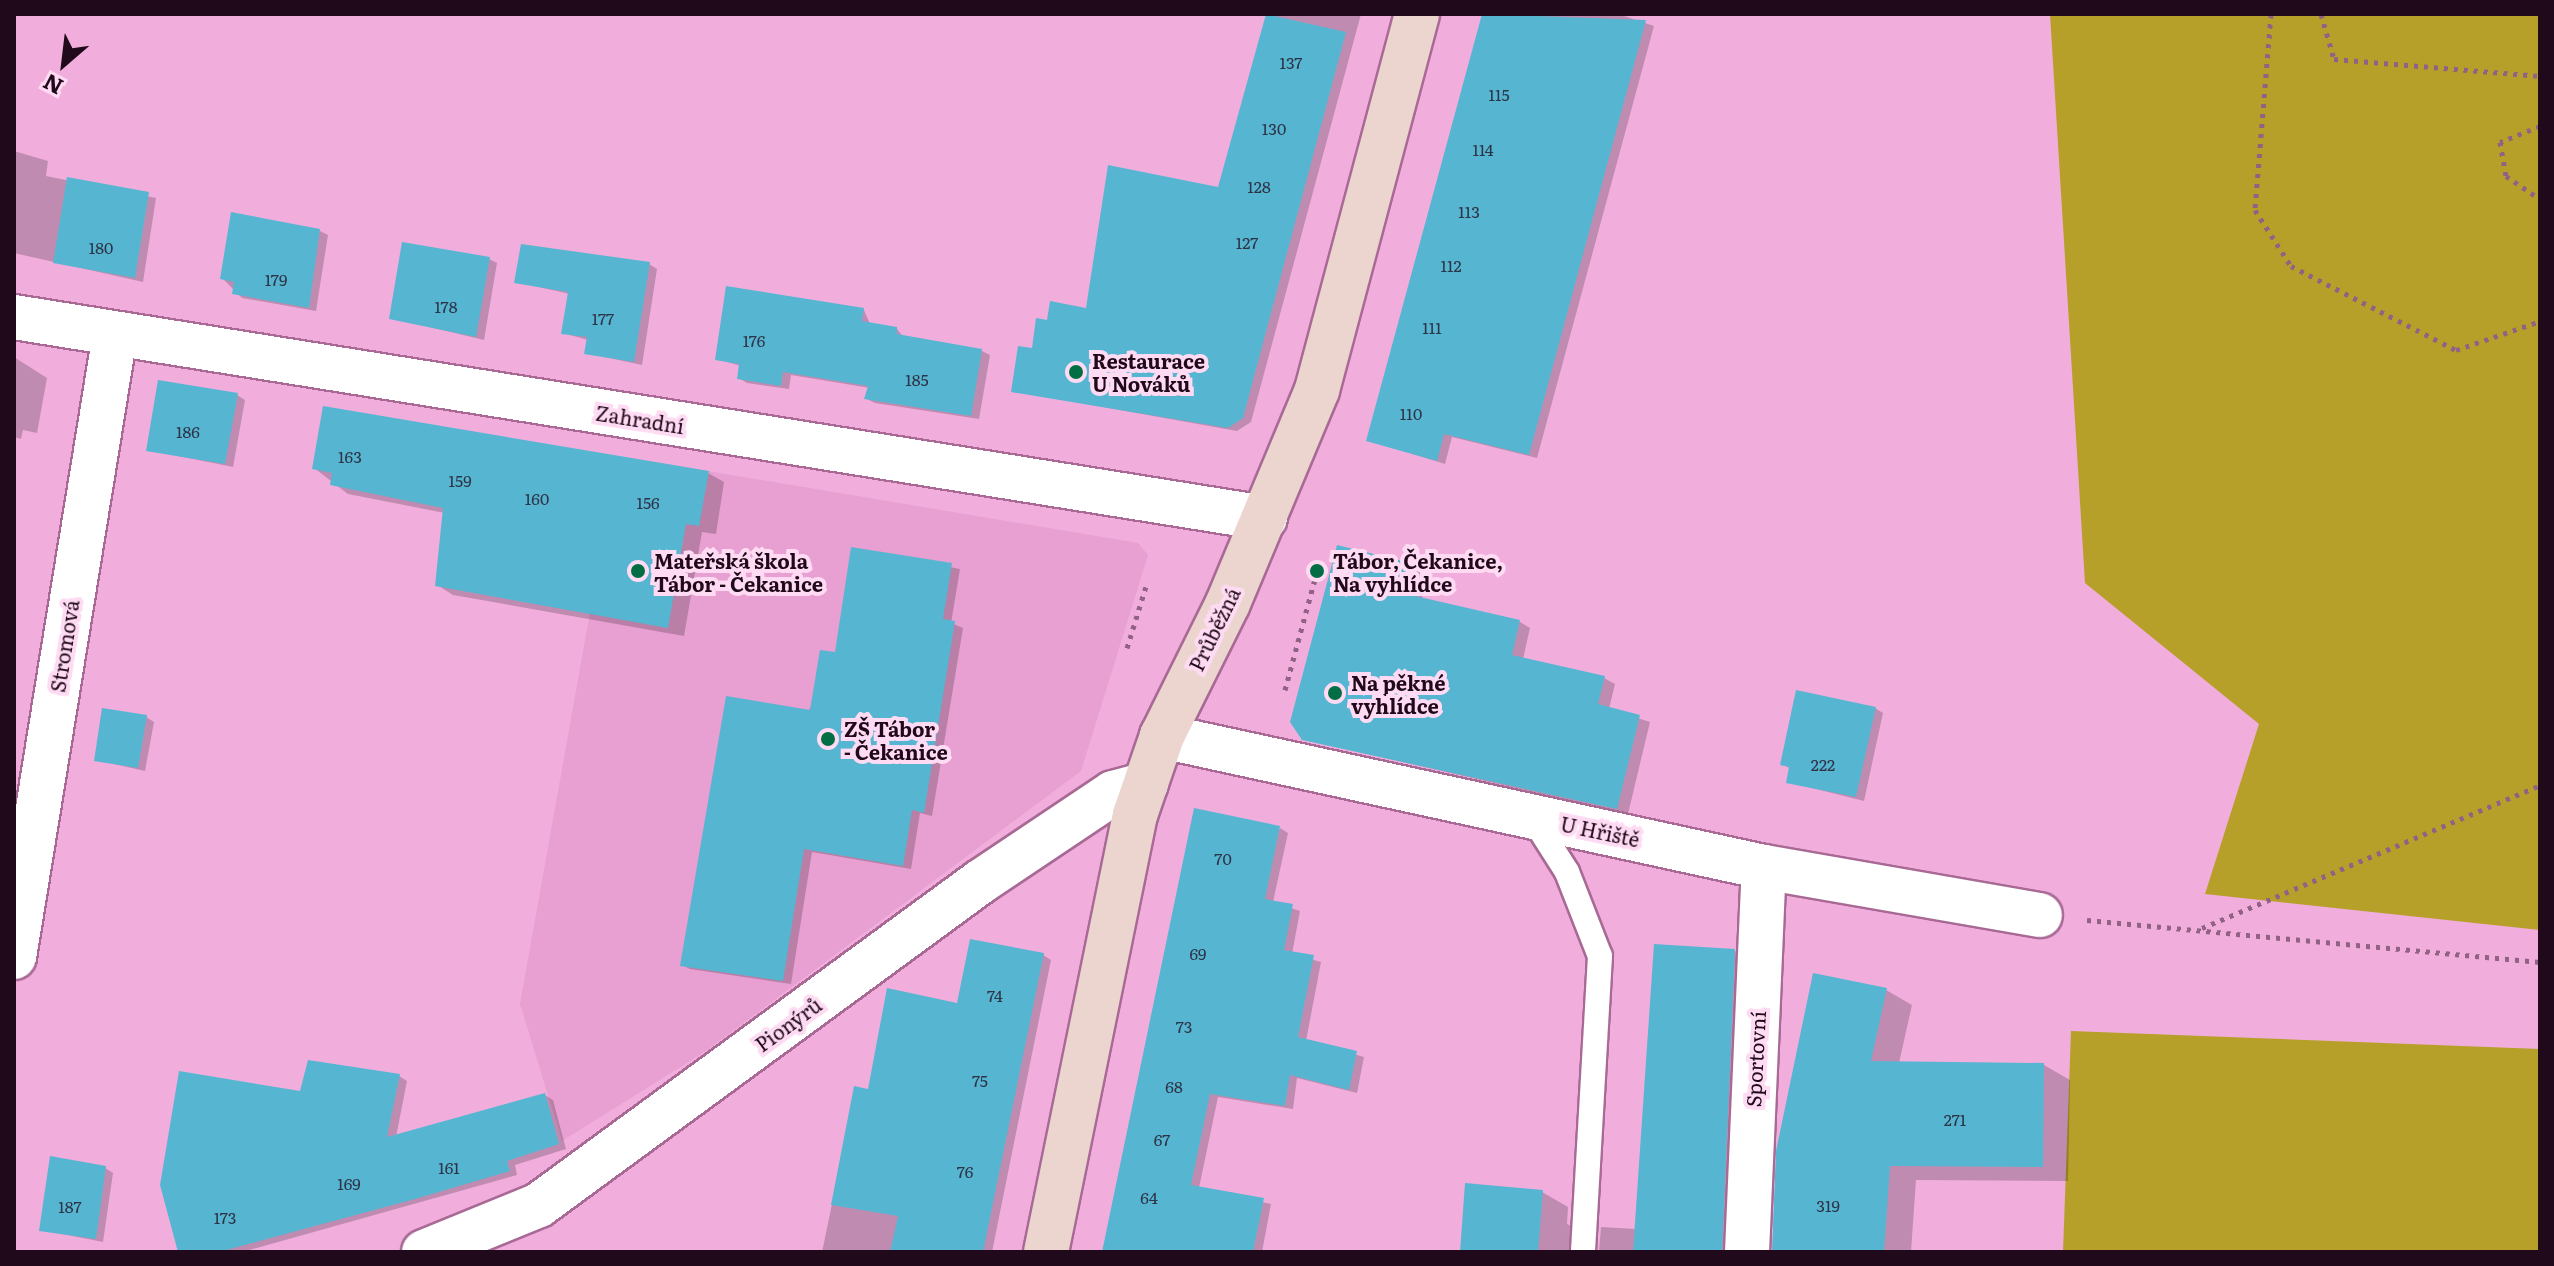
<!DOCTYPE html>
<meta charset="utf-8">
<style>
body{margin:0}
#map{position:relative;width:2554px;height:1266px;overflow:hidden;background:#f1aedc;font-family:Literata,serif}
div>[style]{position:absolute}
.built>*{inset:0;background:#e89fd1}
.green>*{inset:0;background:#b6a029}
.shadow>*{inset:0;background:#0003}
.building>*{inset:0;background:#56b6d1}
.path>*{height:5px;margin-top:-2.5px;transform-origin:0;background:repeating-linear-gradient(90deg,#916283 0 4px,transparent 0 10px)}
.roads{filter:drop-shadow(2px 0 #a86a95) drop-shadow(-2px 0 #a86a95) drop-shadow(0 2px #a86a95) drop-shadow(0 -2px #a86a95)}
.lane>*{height:24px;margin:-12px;padding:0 12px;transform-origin:12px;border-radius:12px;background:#fff}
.street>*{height:44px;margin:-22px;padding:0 22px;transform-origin:22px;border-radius:22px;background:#fff}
.secondary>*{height:44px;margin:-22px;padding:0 22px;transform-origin:22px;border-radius:22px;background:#ebd5ce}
.dots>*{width:22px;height:22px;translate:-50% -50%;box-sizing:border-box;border:4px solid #fedbf2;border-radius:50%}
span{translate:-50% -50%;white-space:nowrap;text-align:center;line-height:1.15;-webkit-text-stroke:8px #fedbf2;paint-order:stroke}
.number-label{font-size:16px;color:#2e3448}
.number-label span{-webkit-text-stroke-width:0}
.poi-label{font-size:20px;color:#20091a;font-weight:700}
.left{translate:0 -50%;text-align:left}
.street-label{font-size:20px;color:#20091a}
.frame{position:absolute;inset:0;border:16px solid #20091a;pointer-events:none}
.north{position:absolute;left:24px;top:24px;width:80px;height:80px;-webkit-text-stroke:6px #fedbf2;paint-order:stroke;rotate:208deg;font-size:22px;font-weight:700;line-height:32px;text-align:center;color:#20091a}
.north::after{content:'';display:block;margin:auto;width:28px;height:36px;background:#20091a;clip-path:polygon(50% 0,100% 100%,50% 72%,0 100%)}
</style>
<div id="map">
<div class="built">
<i style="clip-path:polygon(618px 456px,1138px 543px,1148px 555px,1081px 771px,706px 1051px,562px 1141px,520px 1004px)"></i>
</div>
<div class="green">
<i style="clip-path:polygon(2050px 14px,2540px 14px,2540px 930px,2205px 894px,2259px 724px,2085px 583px)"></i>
<i style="clip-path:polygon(2071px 1031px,2540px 1049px,2540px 1252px,2063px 1252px)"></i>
</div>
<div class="shadow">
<i style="clip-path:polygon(1268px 14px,1361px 14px,1251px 422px,1237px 431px,1013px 391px,1049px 322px,1087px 310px,1220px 190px)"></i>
<i style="clip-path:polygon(1484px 14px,1618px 14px,1654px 26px,1537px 458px,1452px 437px,1445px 464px,1368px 440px)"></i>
<i style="clip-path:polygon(14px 151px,48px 161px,46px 176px,156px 198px,143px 282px,14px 253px)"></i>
<i style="clip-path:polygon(320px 231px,328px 235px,316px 311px,242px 298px,222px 278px)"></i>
<i style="clip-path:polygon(489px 259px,497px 263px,484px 340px,392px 318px)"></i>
<i style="clip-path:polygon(649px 264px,657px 269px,642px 365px,586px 353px,588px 340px,563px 333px,570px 294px,516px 282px)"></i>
<i style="clip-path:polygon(728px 288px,864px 310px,870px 324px,897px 329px,904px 338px,982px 351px,990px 355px,979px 419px,875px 403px,867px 399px,870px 388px,791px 375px,789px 389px,747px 383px,739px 378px,741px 366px,717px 359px)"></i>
<i style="clip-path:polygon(14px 357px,47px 378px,37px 433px,23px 430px,21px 439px,14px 437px)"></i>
<i style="clip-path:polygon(237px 395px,245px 400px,233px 467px,148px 450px)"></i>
<i style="clip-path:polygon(314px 468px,708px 473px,724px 482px,716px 534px,702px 532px,684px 636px,453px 595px,437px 585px,445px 513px,348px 494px)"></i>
<i style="clip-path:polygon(853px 549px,960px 569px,951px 623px,963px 628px,932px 816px,920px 813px,911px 869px,812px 852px,791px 984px,690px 969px,682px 965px,837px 654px)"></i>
<i style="clip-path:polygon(1418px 567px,1428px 573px,1422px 599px,1520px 622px,1530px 628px,1523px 659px,1604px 678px,1615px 684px,1609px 709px,1650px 722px,1628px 814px,1303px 739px)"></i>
<i style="clip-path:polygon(1875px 708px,1883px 713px,1864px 801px,1788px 782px,1791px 769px,1782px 764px)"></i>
<i style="clip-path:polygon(146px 717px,154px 722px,145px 771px,96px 760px)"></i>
<i style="clip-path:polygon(1280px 828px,1288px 833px,1273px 902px,1300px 911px,1292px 954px,1321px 962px,1306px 1041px,1364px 1057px,1357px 1093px,1297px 1078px,1293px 1109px,1218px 1097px,1199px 1188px,1271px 1204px,1262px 1252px,1103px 1252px)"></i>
<i style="clip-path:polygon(1735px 951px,1761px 966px,1747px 1252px,1599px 1252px,1601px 1227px,1636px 1229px)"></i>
<i style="clip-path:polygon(1043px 955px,1051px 960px,992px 1252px,822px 1252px,856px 1089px,870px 1092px)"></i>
<i style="clip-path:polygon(1886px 990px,1912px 1005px,1899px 1063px,2044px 1065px,2070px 1080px,2068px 1181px,1916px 1180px,1911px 1252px,1774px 1252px)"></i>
<i style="clip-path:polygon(399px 1076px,407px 1081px,396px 1137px,545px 1095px,553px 1100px,566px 1149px,515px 1165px,517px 1175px,242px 1252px,180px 1252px)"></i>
<i style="clip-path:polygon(105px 1168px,113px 1173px,103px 1242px,42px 1230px)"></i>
<i style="clip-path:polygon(1542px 1192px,1568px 1207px,1567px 1224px,1595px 1239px,1595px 1252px,1462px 1252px)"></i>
</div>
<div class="building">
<i style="clip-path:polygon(1266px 14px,1346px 32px,1243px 418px,1228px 428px,1011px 392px,1018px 346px,1032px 348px,1036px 318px,1047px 320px,1050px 301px,1086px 308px,1108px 165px,1218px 187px)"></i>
<i style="clip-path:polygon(1482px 14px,1646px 20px,1529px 455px,1444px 434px,1437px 461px,1366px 441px)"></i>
<i style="clip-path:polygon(67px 177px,149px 192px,135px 278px,53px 263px)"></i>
<i style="clip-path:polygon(231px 212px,320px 229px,309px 308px,232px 294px,234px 282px,220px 279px)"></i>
<i style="clip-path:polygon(402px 242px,490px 257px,476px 337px,389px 319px)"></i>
<i style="clip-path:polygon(521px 244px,650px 262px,634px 362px,584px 354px,587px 337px,561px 334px,568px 292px,514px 283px)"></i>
<i style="clip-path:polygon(726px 286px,864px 308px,862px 321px,897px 327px,897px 334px,982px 349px,971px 416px,864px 399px,868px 386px,783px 372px,781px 386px,737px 379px,739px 364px,715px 360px)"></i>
<i style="clip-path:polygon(158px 380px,238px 393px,225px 464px,146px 451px)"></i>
<i style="clip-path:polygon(323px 406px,709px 471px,699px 526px,686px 524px,668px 628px,435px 586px,443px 508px,330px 485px,332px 473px,312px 469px)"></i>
<i style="clip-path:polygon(1337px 545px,1419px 565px,1411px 595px,1520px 620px,1512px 655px,1605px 676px,1598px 704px,1640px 715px,1617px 809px,1302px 740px,1290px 722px)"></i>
<i style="clip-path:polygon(851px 547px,952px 563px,943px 619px,955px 621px,924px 813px,912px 810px,903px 866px,804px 849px,783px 981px,680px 966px,726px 696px,810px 710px,820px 650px,835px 652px)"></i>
<i style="clip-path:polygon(1796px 690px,1876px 707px,1856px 797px,1786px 783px,1789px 767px,1780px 765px)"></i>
<i style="clip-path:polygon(102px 708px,147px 715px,138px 768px,94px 761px)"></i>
<i style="clip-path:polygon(1194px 808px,1280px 826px,1265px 899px,1293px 904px,1284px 950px,1314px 955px,1298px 1037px,1357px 1051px,1349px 1090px,1290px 1075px,1285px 1106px,1210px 1094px,1191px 1185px,1264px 1198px,1253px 1252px,1102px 1252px)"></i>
<i style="clip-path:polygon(970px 939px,1044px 953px,983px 1252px,890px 1252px,898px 1216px,831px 1205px,854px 1086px,868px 1089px,887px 988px,957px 1003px)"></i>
<i style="clip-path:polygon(1654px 944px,1735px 949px,1722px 1252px,1633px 1252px)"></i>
<i style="clip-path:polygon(1813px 973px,1887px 988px,1871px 1061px,2044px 1063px,2043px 1167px,1890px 1166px,1884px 1252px,1772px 1252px,1776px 1151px)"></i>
<i style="clip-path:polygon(308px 1060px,400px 1074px,387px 1137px,545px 1093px,559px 1144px,507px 1161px,510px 1171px,415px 1199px,219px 1252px,178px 1252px,160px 1185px,179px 1071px,300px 1091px)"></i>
<i style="clip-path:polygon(50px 1156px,106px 1166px,96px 1239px,39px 1231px)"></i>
<i style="clip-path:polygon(1465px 1183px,1543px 1190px,1538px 1252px,1460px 1252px)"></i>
</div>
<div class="path">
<i style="left:2271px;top:14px;width:197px;rotate:94.7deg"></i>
<i style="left:2255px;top:210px;width:67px;rotate:57.3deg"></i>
<i style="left:2291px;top:266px;width:185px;rotate:27deg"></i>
<i style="left:2456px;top:350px;width:89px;rotate:-19deg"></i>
<i style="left:2321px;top:14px;width:47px;rotate:73.9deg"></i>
<i style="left:2334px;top:59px;width:207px;rotate:4.7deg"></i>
<i style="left:2540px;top:126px;width:43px;rotate:158.2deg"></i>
<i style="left:2500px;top:142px;width:35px;rotate:80deg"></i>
<i style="left:2506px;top:176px;width:41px;rotate:34.1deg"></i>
<i style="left:1127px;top:648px;width:68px;rotate:-72.9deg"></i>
<i style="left:1285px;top:690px;width:123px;rotate:-74.9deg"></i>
<i style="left:2087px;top:920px;width:455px;rotate:5.3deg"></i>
<i style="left:2202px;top:928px;width:367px;rotate:-22.9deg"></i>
</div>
<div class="roads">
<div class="lane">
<i style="left:1532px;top:817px;width:65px;rotate:57.5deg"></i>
<i style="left:1567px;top:872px;width:90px;rotate:68.6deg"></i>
<i style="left:1600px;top:956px;width:296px;rotate:93.3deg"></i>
</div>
<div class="street">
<i style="left:14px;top:317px;width:1267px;rotate:9.13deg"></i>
<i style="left:1162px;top:736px;width:616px;rotate:12.28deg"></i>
<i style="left:1764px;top:867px;width:280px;rotate:9.9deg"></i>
<i style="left:14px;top:957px;width:631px;rotate:-80.79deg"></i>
<i style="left:424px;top:1252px;width:124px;rotate:-22.2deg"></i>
<i style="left:539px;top:1205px;width:547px;rotate:-36.22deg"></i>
<i style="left:980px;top:882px;width:160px;rotate:-33.8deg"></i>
<i style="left:1113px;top:793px;width:34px;rotate:-15deg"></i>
<i style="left:1747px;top:1252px;width:385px;rotate:-87.5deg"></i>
</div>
<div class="secondary">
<i style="left:1046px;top:1252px;width:446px;rotate:-78.5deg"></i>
<i style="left:1135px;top:815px;width:83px;rotate:-71.1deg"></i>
<i style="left:1162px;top:736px;width:148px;rotate:-63.6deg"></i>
<i style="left:1228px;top:603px;width:231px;rotate:-67.3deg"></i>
<i style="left:1317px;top:390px;width:389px;rotate:-75.1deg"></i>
</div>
</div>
<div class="dots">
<i style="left:1076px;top:372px;background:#036d44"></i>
<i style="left:638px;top:571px;background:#036d44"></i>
<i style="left:1317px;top:571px;background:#036d44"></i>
<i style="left:1335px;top:693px;background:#036d44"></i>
<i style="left:828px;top:739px;background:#036d44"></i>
</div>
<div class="number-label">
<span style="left:1291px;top:62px">137</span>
<span style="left:1499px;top:94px">115</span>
<span style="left:1274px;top:128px">130</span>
<span style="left:1483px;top:149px">114</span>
<span style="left:1259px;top:186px">128</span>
<span style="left:1469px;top:211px">113</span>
<span style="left:1247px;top:242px">127</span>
<span style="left:101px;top:247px">180</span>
<span style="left:1451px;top:265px">112</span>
<span style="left:276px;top:279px">179</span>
<span style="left:446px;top:306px">178</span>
<span style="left:603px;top:318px">177</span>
<span style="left:1432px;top:327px">111</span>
<span style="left:754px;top:340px">176</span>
<span style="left:917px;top:379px">185</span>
<span style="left:1411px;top:413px">110</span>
<span style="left:188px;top:431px">186</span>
<span style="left:350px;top:456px">163</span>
<span style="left:460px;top:480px">159</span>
<span style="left:537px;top:498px">160</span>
<span style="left:648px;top:502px">156</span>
<span style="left:1823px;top:764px">222</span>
<span style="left:1223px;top:858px">70</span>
<span style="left:1198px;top:953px">69</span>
<span style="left:995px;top:995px">74</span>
<span style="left:1184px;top:1026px">73</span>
<span style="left:980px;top:1080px">75</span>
<span style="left:1174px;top:1086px">68</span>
<span style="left:1955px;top:1119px">271</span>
<span style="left:1162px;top:1139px">67</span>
<span style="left:449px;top:1167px">161</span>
<span style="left:965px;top:1171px">76</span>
<span style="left:349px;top:1183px">169</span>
<span style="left:1149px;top:1197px">64</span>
<span style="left:1828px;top:1205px">319</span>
<span style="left:70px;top:1206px">187</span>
<span style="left:225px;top:1217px">173</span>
</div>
<div class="poi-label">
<span class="left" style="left:1092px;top:372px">Restaurace<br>U Nováků</span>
<span class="left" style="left:654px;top:572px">Mateřská škola<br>Tábor - Čekanice</span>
<span class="left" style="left:1333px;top:572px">Tábor, Čekanice,<br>Na vyhlídce</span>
<span class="left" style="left:1351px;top:694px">Na pěkné<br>vyhlídce</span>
<span class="left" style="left:844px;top:740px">ZŠ Tábor<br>- Čekanice</span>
</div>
<div class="street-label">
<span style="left:640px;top:419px;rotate:9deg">Zahradní</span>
<span style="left:1214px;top:629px;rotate:-64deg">Průběžná</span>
<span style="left:64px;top:646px;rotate:-81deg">Stromová</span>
<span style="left:1600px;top:831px;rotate:12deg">U Hřiště</span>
<span style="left:788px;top:1024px;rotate:-36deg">Pionýrů</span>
<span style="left:1755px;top:1059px;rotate:-87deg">Sportovní</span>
</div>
<div class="frame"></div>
<div class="north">N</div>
</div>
